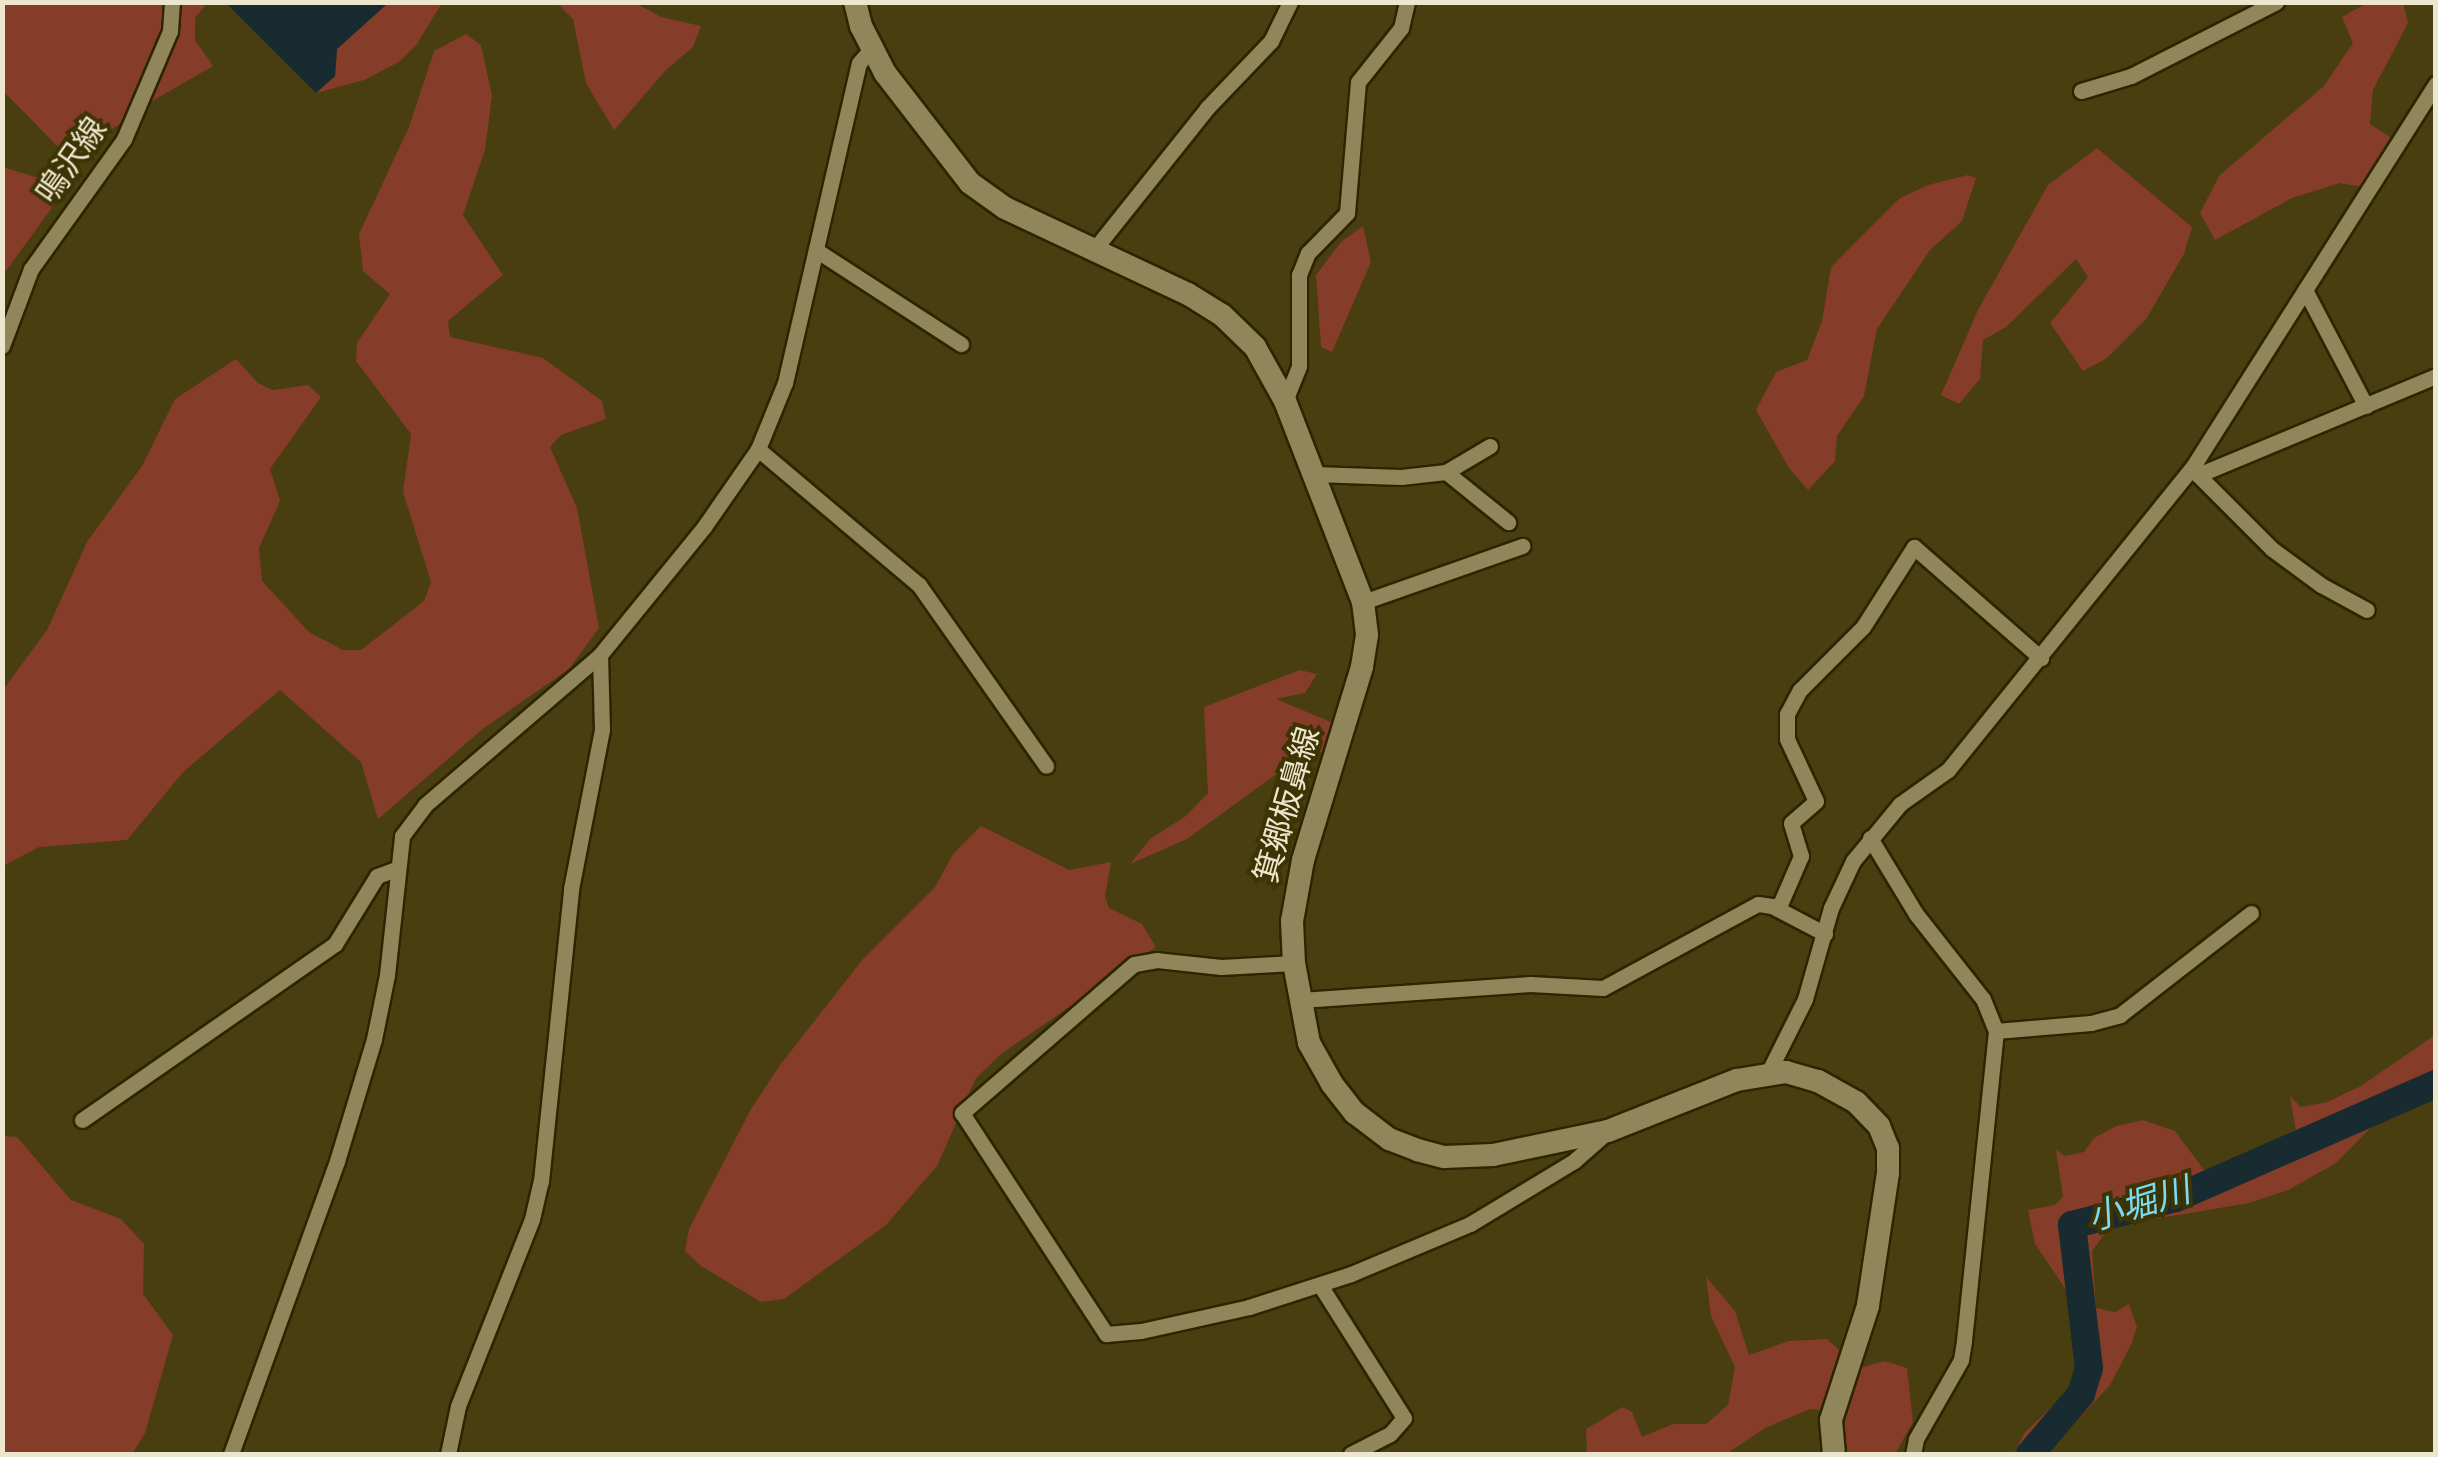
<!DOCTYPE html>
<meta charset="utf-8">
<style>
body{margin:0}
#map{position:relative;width:2438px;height:1457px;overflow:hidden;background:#483e10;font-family:Karla,"Noto Sans JP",sans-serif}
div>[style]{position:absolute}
.green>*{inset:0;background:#853c29}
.water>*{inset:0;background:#182b31}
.river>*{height:28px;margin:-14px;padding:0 14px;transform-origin:14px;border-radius:14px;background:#182b31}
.roads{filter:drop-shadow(2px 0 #2c2502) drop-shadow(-2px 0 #2c2502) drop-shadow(0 2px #2c2502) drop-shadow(0 -2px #2c2502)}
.minor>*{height:15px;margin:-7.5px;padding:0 7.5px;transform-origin:7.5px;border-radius:7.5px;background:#918659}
.secondary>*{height:22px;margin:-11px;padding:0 11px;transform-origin:11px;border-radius:11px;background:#918659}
span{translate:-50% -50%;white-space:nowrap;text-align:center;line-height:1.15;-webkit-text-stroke:8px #3d3303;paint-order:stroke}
.street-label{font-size:32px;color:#ece6cf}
.water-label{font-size:35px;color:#79dcf5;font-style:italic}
.frame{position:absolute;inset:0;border:5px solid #ece6cf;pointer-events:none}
</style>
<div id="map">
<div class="green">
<i style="clip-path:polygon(2px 3px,207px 3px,195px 18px,195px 40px,213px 66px,149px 103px,98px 139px,83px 158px,72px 161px,3px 91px)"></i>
<i style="clip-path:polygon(388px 3px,442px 3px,417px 44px,399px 62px,364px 80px,316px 93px,335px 76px,337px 49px)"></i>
<i style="clip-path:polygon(557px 3px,635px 3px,661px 17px,701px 26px,693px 47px,667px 69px,614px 130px,586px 83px,573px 19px)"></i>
<i style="clip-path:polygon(2367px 3px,2403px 3px,2408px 23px,2373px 90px,2370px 124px,2393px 139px,2362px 187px,2340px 183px,2292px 198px,2215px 240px,2200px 213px,2219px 176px,2324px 86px,2353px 43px,2342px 17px)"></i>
<i style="clip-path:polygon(466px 34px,481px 45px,492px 96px,485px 150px,463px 215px,503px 275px,448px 321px,450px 337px,543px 358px,602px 401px,606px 419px,561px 435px,550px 447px,577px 508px,599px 628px,569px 669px,484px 728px,378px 819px,361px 762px,280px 690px,184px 771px,127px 840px,39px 847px,3px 866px,3px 690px,47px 630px,87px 542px,142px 466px,175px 399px,236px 359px,258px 383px,273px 390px,308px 385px,321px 397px,270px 469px,280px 501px,259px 548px,262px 581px,309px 632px,343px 650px,361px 650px,424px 601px,431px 582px,403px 492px,411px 434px,356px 361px,357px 343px,390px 294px,363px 271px,359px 234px,409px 127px,434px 51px)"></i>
<i style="clip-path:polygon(2097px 148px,2192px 227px,2184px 254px,2146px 319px,2107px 358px,2083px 371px,2050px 323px,2088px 277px,2076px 259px,2006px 327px,1983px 340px,1980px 379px,1959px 404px,1941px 395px,1978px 310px,2048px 185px)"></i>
<i style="clip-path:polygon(3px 167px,67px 187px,3px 275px,2px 167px)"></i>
<i style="clip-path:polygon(1968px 175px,1976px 178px,1962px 221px,1930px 250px,1877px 329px,1864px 396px,1837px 436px,1835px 461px,1808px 490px,1789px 468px,1756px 410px,1776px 372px,1807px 360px,1822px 321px,1831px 267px,1900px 198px,1928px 185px)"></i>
<i style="clip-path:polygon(1363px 226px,1371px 262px,1332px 352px,1321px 347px,1316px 275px,1341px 242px)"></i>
<i style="clip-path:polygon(1300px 670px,1317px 674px,1305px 693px,1276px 699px,1336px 724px,1333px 747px,1282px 770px,1187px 839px,1130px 864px,1150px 839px,1186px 816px,1208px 793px,1204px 707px)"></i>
<i style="clip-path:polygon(981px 826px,1069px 870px,1111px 862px,1105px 896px,1109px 908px,1142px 924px,1156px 947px,1001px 1054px,976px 1078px,937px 1166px,886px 1225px,784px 1299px,761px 1302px,701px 1266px,685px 1251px,689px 1229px,751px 1109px,780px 1065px,863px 959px,935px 887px,953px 854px)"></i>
<i style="clip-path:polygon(2435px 1035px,2435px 1079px,2396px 1102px,2336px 1163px,2288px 1190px,2249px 1203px,2131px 1223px,2107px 1231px,2092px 1251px,2096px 1308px,2115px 1312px,2129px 1304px,2137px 1327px,2131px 1345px,2110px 1385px,2046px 1454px,2014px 1454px,2025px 1432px,2067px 1393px,2081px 1369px,2071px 1297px,2035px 1244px,2028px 1210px,2055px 1205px,2063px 1197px,2056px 1150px,2065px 1156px,2084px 1152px,2094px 1138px,2116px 1126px,2143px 1120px,2175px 1131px,2204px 1170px,2298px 1144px,2290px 1096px,2301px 1107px,2327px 1102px,2361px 1086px)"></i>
<i style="clip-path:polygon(3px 1136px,17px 1137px,71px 1200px,121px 1219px,144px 1244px,143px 1294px,173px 1335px,145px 1433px,132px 1454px,3px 1454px)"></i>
<i style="clip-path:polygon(1706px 1277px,1735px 1311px,1749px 1355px,1789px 1341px,1827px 1339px,1859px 1368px,1885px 1361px,1907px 1368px,1913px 1422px,1895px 1454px,1847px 1454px,1842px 1412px,1810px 1409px,1765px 1428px,1726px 1454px,1587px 1454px,1586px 1429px,1623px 1407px,1632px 1412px,1642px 1437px,1673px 1424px,1706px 1424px,1728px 1405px,1735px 1367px,1711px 1316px)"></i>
</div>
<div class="water">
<i style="clip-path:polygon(226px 3px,388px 3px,337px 49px,335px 76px,316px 93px)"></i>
</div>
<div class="river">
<i style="left:2030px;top:1454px;width:79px;rotate:-49.6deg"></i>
<i style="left:2081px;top:1394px;width:27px;rotate:-73deg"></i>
<i style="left:2089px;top:1368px;width:144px;rotate:-96.8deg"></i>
<i style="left:2072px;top:1225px;width:107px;rotate:-14.6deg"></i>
<i style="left:2176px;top:1198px;width:284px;rotate:-23.7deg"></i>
</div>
<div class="roads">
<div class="minor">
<i style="left:2081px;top:91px;width:52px;rotate:-16.7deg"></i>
<i style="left:2131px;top:76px;width:163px;rotate:-27deg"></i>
<i style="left:816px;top:250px;width:173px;rotate:33deg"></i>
<i style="left:1093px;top:251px;width:183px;rotate:-51.4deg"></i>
<i style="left:1207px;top:108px;width:93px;rotate:-46.3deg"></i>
<i style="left:1271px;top:41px;width:43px;rotate:-64deg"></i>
<i style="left:2305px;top:290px;width:131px;rotate:62.3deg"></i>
<i style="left:2px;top:346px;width:82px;rotate:-69.4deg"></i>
<i style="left:31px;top:269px;width:160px;rotate:-54.4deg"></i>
<i style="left:124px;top:139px;width:117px;rotate:-66.9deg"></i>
<i style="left:170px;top:31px;width:29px;rotate:-86deg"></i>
<i style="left:1285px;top:401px;width:38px;rotate:-68deg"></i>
<i style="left:1299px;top:366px;width:91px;rotate:-90deg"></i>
<i style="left:1299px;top:275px;width:24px;rotate:-68deg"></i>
<i style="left:1308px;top:253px;width:56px;rotate:-45.7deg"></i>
<i style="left:1347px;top:213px;width:131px;rotate:-85.2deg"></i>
<i style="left:1358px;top:82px;width:69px;rotate:-51.5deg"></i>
<i style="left:1401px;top:28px;width:27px;rotate:-77deg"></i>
<i style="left:758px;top:449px;width:211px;rotate:40.2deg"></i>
<i style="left:919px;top:585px;width:221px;rotate:54.9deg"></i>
<i style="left:2194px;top:471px;width:110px;rotate:45deg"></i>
<i style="left:2272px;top:549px;width:61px;rotate:36.3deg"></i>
<i style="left:2321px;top:585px;width:52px;rotate:28.5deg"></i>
<i style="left:1446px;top:472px;width:80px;rotate:38.9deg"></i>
<i style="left:1314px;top:474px;width:87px;rotate:2deg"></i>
<i style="left:1401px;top:477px;width:45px;rotate:-6.3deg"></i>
<i style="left:1446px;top:472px;width:51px;rotate:-30.6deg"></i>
<i style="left:2198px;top:475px;width:258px;rotate:-22.6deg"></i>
<i style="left:1363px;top:602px;width:169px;rotate:-19.4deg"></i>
<i style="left:1870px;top:838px;width:89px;rotate:58.8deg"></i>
<i style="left:1916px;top:914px;width:108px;rotate:51.8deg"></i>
<i style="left:1983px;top:999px;width:35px;rotate:68deg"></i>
<i style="left:1996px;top:1031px;width:312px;rotate:95.9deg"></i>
<i style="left:1964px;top:1341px;width:19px;rotate:99deg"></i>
<i style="left:1961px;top:1360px;width:91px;rotate:119.7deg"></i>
<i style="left:1916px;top:1439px;width:15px;rotate:101deg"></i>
<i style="left:1778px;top:909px;width:58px;rotate:-66.5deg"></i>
<i style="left:1801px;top:856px;width:34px;rotate:-107deg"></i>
<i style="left:1791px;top:823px;width:33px;rotate:-41deg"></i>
<i style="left:1816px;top:801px;width:68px;rotate:-115.1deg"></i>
<i style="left:1787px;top:739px;width:25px;rotate:-90deg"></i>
<i style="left:1787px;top:714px;width:27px;rotate:-62deg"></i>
<i style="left:1800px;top:690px;width:89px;rotate:-45deg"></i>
<i style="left:1863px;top:627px;width:95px;rotate:-57.5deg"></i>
<i style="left:1914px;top:547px;width:169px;rotate:41.2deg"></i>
<i style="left:1294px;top:963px;width:73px;rotate:176.9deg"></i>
<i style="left:1221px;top:967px;width:64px;rotate:-173.8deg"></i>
<i style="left:1157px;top:960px;width:23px;rotate:170deg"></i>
<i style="left:1134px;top:964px;width:228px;rotate:139.1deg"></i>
<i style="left:962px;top:1113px;width:264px;rotate:56.9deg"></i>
<i style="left:1106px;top:1334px;width:35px;rotate:-5deg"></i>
<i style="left:1141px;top:1331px;width:111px;rotate:-12.5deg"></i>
<i style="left:1249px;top:1307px;width:107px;rotate:-17.9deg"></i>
<i style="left:1351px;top:1274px;width:129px;rotate:-22.8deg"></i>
<i style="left:1470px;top:1224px;width:122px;rotate:-31.2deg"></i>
<i style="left:1574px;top:1161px;width:43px;rotate:-41.2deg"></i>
<i style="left:1301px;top:1000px;width:230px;rotate:-4deg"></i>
<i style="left:1530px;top:984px;width:73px;rotate:3.1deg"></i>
<i style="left:1603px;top:988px;width:176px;rotate:-28.5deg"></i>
<i style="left:1758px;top:904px;width:14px;rotate:8deg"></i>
<i style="left:1772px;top:906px;width:60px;rotate:27.8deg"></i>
<i style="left:1996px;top:1031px;width:95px;rotate:-4.8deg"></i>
<i style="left:2091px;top:1023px;width:30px;rotate:-15deg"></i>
<i style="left:2120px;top:1015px;width:166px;rotate:-37.9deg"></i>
<i style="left:1768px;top:1073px;width:83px;rotate:-63.4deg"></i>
<i style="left:1805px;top:999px;width:95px;rotate:-74.1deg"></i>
<i style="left:1831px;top:908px;width:52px;rotate:-64.9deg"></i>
<i style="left:1853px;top:861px;width:74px;rotate:-50.5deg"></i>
<i style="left:1900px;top:804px;width:59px;rotate:-35.3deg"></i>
<i style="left:1948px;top:770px;width:388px;rotate:-51.1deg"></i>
<i style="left:2192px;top:468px;width:455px;rotate:-57.6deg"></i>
<i style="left:82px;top:1120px;width:308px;rotate:-34.8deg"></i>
<i style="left:335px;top:944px;width:80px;rotate:-58.3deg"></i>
<i style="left:377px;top:876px;width:20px;rotate:-20deg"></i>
<i style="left:1320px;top:1285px;width:157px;rotate:57.7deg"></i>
<i style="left:1404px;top:1418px;width:21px;rotate:131deg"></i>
<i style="left:1390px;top:1434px;width:44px;rotate:152.9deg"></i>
<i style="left:231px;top:1454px;width:312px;rotate:-70.1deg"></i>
<i style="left:337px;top:1161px;width:127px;rotate:-73.1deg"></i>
<i style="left:374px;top:1039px;width:65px;rotate:-78.5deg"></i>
<i style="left:387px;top:975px;width:140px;rotate:-83.8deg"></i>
<i style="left:402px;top:836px;width:39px;rotate:-53deg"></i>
<i style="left:425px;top:805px;width:230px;rotate:-40.6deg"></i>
<i style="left:600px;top:655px;width:165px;rotate:-50.9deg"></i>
<i style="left:704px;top:527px;width:95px;rotate:-55.3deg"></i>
<i style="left:758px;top:449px;width:71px;rotate:-67.8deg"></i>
<i style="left:785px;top:383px;width:328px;rotate:-77deg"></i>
<i style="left:859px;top:63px;width:18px;rotate:-49deg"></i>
<i style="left:448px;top:1454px;width:49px;rotate:-78.2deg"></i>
<i style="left:458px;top:1406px;width:201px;rotate:-68.4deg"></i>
<i style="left:532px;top:1219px;width:39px;rotate:-77deg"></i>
<i style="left:541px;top:1181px;width:294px;rotate:-84.1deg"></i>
<i style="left:571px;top:889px;width:162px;rotate:-79deg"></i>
<i style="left:602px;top:730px;width:75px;rotate:-91.5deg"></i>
</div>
<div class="secondary">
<i style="left:855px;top:2px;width:25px;rotate:76deg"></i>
<i style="left:861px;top:26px;width:53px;rotate:62.9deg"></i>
<i style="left:885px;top:73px;width:139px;rotate:52.3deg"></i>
<i style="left:970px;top:183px;width:43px;rotate:35.5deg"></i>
<i style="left:1005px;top:208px;width:202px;rotate:25.2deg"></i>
<i style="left:1188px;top:294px;width:40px;rotate:32deg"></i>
<i style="left:1222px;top:315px;width:46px;rotate:44.1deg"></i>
<i style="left:1255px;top:347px;width:62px;rotate:60.9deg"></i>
<i style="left:1285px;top:401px;width:216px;rotate:68.8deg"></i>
<i style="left:1363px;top:602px;width:33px;rotate:83deg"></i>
<i style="left:1367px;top:635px;width:32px;rotate:99deg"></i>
<i style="left:1362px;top:667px;width:202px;rotate:107deg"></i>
<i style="left:1303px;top:860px;width:62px;rotate:100.2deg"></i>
<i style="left:1292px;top:921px;width:42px;rotate:87.3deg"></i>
<i style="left:1294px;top:963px;width:81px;rotate:79.4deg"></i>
<i style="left:1309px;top:1043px;width:47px;rotate:60.7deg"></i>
<i style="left:1332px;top:1084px;width:37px;rotate:52deg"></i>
<i style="left:1355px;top:1113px;width:43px;rotate:37.4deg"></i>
<i style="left:1389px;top:1139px;width:30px;rotate:21deg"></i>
<i style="left:1417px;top:1150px;width:28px;rotate:15deg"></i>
<i style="left:1444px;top:1157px;width:49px;rotate:-2.3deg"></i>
<i style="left:1493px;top:1155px;width:117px;rotate:-11.8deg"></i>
<i style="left:1608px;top:1131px;width:139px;rotate:-21.6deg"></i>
<i style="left:1737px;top:1080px;width:50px;rotate:-9.3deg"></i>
<i style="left:1786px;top:1072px;width:33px;rotate:16deg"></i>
<i style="left:1818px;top:1081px;width:43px;rotate:28.9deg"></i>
<i style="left:1856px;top:1102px;width:33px;rotate:46deg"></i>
<i style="left:1879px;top:1126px;width:24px;rotate:68deg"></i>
<i style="left:1888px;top:1148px;width:25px;rotate:90deg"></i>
<i style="left:1888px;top:1173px;width:134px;rotate:98.6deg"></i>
<i style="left:1868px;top:1306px;width:120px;rotate:108deg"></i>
<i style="left:1831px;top:1420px;width:34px;rotate:85deg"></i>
</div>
</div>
<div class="street-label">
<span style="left:72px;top:161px;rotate:-55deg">鳴沢線</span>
<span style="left:1288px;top:805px;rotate:-74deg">箕郷板鼻線</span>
</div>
<div class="water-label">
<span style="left:2139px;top:1205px;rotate:-17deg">小堀川</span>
</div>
<div class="frame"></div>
</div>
